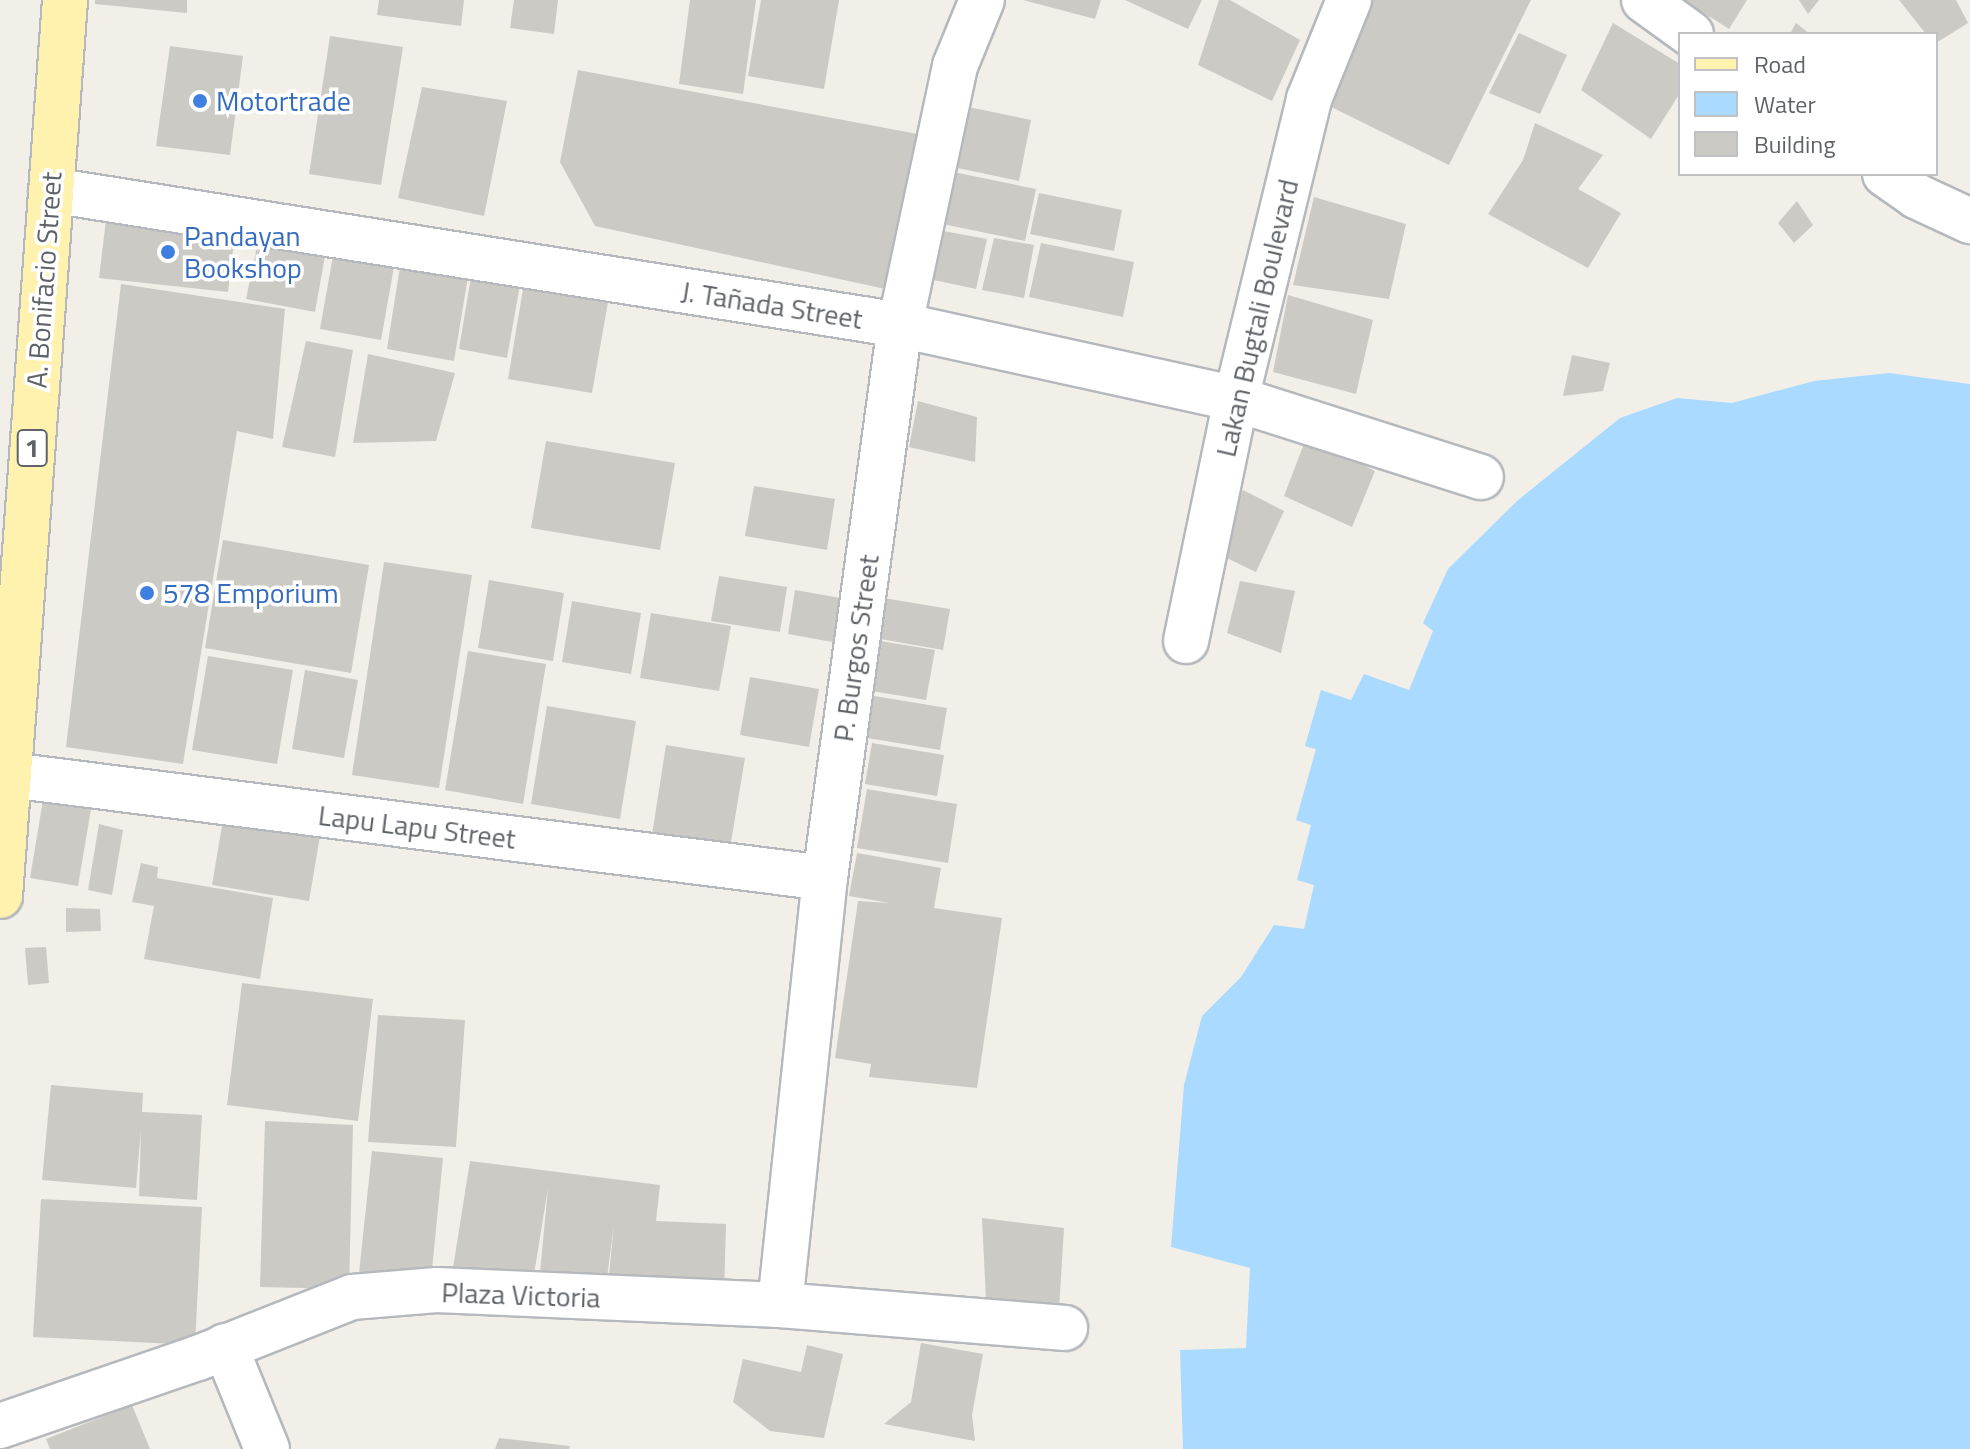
<!DOCTYPE html>
<meta charset="utf-8">
<style>
body{margin:0}
#map{position:relative;width:1970px;height:1449px;overflow:hidden;background:#f1efe8;font-family:"Titillium Web",sans-serif}
div>[style]{position:absolute}
.water>*{inset:0;background:#aadaff}
.building>*{inset:0;background:#cccac5}
.roads{filter:drop-shadow(2px 0 #b5b8bc) drop-shadow(-2px 0 #b5b8bc) drop-shadow(0 2px #b5b8bc) drop-shadow(0 -2px #b5b8bc)}
.minor>*{height:44px;margin:-22px;padding:0 22px;transform-origin:22px;border-radius:22px;background:#fff}
.major>*{height:44px;margin:-22px;padding:0 22px;transform-origin:22px;border-radius:22px;background:#fff2af}
.dots>*{width:22px;height:22px;translate:-50% -50%;box-sizing:border-box;border:4px solid #fff;border-radius:50%}
span{translate:-50% -50%;white-space:nowrap;text-align:center;line-height:1.15;-webkit-text-stroke:7px #fff;paint-order:stroke}
.shield-label span{padding:2px 6px;background:#fff;border:2px solid;border-radius:6px;-webkit-text-stroke-width:0}
.shield-label{font-size:26px;color:#5f6368;font-weight:700}
.shop-label{font-size:28px;color:#366cbe}
.left{translate:0 -50%;text-align:left}
.street-label{font-size:28px;color:#5f6368}
.legend{position:absolute;left:1678px;top:32px;width:260px;height:144px;box-sizing:border-box;background:#fff;border:2px solid #bfc1c3;margin:0;padding:10px 14px;list-style:none;font-size:24px;color:#5f6368}
.legend li{display:flex;align-items:center;gap:16px;height:40px}
.legend b{width:40px;border:2px solid #bfc1c3}
</style>
<div id="map">
<div class="water">
<i style="clip-path:polygon(1889px 373px,1970px 384px,1970px 1449px,1183px 1449px,1180px 1350px,1246px 1348px,1250px 1268px,1171px 1247px,1184px 1085px,1202px 1016px,1241px 977px,1274px 925px,1304px 929px,1314px 885px,1297px 880px,1311px 825px,1296px 820px,1316px 749px,1305px 746px,1321px 690px,1351px 700px,1364px 674px,1409px 690px,1433px 631px,1423px 623px,1448px 569px,1517px 501px,1620px 418px,1677px 398px,1732px 403px,1814px 381px)"></i>
</div>
<div class="building">
<i style="clip-path:polygon(95px 0,187px 0,187px 13px,95px 4px)"></i>
<i style="clip-path:polygon(379px 0,464px 0,461px 26px,377px 15px)"></i>
<i style="clip-path:polygon(514px 0,558px 0,554px 34px,510px 28px)"></i>
<i style="clip-path:polygon(690px 0,756px 0,743px 94px,679px 84px)"></i>
<i style="clip-path:polygon(761px 0,839px 0,824px 89px,748px 76px)"></i>
<i style="clip-path:polygon(1023px 0,1101px 0,1095px 19px)"></i>
<i style="clip-path:polygon(1125px 0,1202px 0,1188px 29px)"></i>
<i style="clip-path:polygon(1219px 0,1230px 0,1300px 40px,1272px 101px,1198px 65px)"></i>
<i style="clip-path:polygon(1368px 0,1531px 0,1449px 165px,1319px 101px)"></i>
<i style="clip-path:polygon(1684px 0,1747px 0,1729px 29px)"></i>
<i style="clip-path:polygon(1799px 0,1819px 0,1808px 14px)"></i>
<i style="clip-path:polygon(1899px 0,1956px 0,1968px 23px,1936px 43px,1936px 34px,1926px 34px)"></i>
<i style="clip-path:polygon(1613px 23px,1680px 64px,1680px 93px,1651px 139px,1581px 90px)"></i>
<i style="clip-path:polygon(1796px 23px,1810px 34px,1790px 34px)"></i>
<i style="clip-path:polygon(1519px 33px,1567px 55px,1540px 114px,1489px 93px)"></i>
<i style="clip-path:polygon(330px 36px,403px 47px,381px 185px,309px 174px)"></i>
<i style="clip-path:polygon(170px 46px,243px 56px,230px 155px,156px 146px)"></i>
<i style="clip-path:polygon(578px 70px,923px 135px,890px 290px,595px 226px,560px 162px)"></i>
<i style="clip-path:polygon(422px 87px,507px 101px,484px 216px,398px 198px)"></i>
<i style="clip-path:polygon(959px 105px,1031px 120px,1019px 181px,948px 166px)"></i>
<i style="clip-path:polygon(1535px 123px,1603px 155px,1578px 189px,1621px 213px,1588px 268px,1488px 214px,1523px 160px)"></i>
<i style="clip-path:polygon(939px 169px,1036px 189px,1025px 241px,928px 221px)"></i>
<i style="clip-path:polygon(1039px 193px,1122px 210px,1114px 251px,1030px 234px)"></i>
<i style="clip-path:polygon(1314px 197px,1406px 224px,1389px 299px,1293px 285px)"></i>
<i style="clip-path:polygon(1797px 201px,1813px 225px,1794px 243px,1778px 223px)"></i>
<i style="clip-path:polygon(107px 212px,236px 225px,228px 292px,99px 278px)"></i>
<i style="clip-path:polygon(261px 227px,328px 239px,315px 312px,246px 299px)"></i>
<i style="clip-path:polygon(938px 230px,987px 239px,976px 289px,929px 279px)"></i>
<i style="clip-path:polygon(994px 238px,1034px 245px,1024px 298px,982px 290px)"></i>
<i style="clip-path:polygon(1041px 243px,1134px 262px,1123px 317px,1029px 297px)"></i>
<i style="clip-path:polygon(334px 250px,395px 261px,381px 340px,320px 329px)"></i>
<i style="clip-path:polygon(402px 254px,470px 265px,454px 361px,387px 349px)"></i>
<i style="clip-path:polygon(472px 271px,521px 279px,507px 358px,459px 349px)"></i>
<i style="clip-path:polygon(526px 271px,611px 285px,592px 393px,508px 379px)"></i>
<i style="clip-path:polygon(121px 284px,285px 309px,273px 439px,237px 431px,183px 764px,66px 747px)"></i>
<i style="clip-path:polygon(1288px 295px,1373px 320px,1356px 394px,1273px 372px)"></i>
<i style="clip-path:polygon(306px 341px,353px 350px,335px 457px,282px 447px)"></i>
<i style="clip-path:polygon(368px 354px,455px 373px,436px 441px,353px 443px)"></i>
<i style="clip-path:polygon(1572px 355px,1610px 363px,1603px 391px,1563px 396px)"></i>
<i style="clip-path:polygon(918px 401px,977px 417px,975px 462px,909px 447px)"></i>
<i style="clip-path:polygon(1307px 436px,1375px 471px,1352px 527px,1284px 496px)"></i>
<i style="clip-path:polygon(546px 441px,675px 463px,660px 550px,531px 528px)"></i>
<i style="clip-path:polygon(754px 486px,835px 499px,827px 550px,745px 536px)"></i>
<i style="clip-path:polygon(1243px 490px,1284px 511px,1256px 572px,1214px 552px)"></i>
<i style="clip-path:polygon(223px 540px,369px 565px,351px 673px,205px 648px)"></i>
<i style="clip-path:polygon(384px 562px,472px 575px,439px 788px,352px 775px)"></i>
<i style="clip-path:polygon(719px 576px,787px 587px,780px 632px,711px 621px)"></i>
<i style="clip-path:polygon(489px 580px,564px 593px,553px 661px,478px 648px)"></i>
<i style="clip-path:polygon(1240px 581px,1295px 591px,1281px 653px,1227px 633px)"></i>
<i style="clip-path:polygon(795px 590px,846px 599px,838px 643px,788px 634px)"></i>
<i style="clip-path:polygon(865px 595px,950px 609px,943px 650px,858px 635px)"></i>
<i style="clip-path:polygon(572px 601px,641px 613px,631px 674px,562px 662px)"></i>
<i style="clip-path:polygon(651px 613px,731px 626px,719px 691px,640px 678px)"></i>
<i style="clip-path:polygon(868px 639px,935px 650px,926px 700px,860px 689px)"></i>
<i style="clip-path:polygon(468px 651px,546px 664px,523px 804px,445px 790px)"></i>
<i style="clip-path:polygon(208px 656px,293px 670px,277px 764px,192px 750px)"></i>
<i style="clip-path:polygon(305px 670px,358px 680px,344px 758px,292px 749px)"></i>
<i style="clip-path:polygon(750px 677px,819px 689px,809px 747px,740px 735px)"></i>
<i style="clip-path:polygon(868px 695px,947px 708px,940px 750px,861px 737px)"></i>
<i style="clip-path:polygon(547px 706px,636px 721px,620px 819px,531px 804px)"></i>
<i style="clip-path:polygon(872px 743px,944px 755px,937px 796px,865px 784px)"></i>
<i style="clip-path:polygon(666px 745px,745px 758px,729px 854px,651px 841px)"></i>
<i style="clip-path:polygon(867px 789px,957px 804px,948px 863px,857px 848px)"></i>
<i style="clip-path:polygon(43px 800px,91px 809px,78px 886px,30px 878px)"></i>
<i style="clip-path:polygon(225px 808px,322px 824px,309px 901px,212px 885px)"></i>
<i style="clip-path:polygon(99px 824px,123px 830px,112px 895px,88px 890px)"></i>
<i style="clip-path:polygon(857px 853px,941px 868px,934px 908px,1002px 918px,977px 1088px,869px 1077px,871px 1064px,835px 1058px,858px 901px,890px 903px,849px 896px)"></i>
<i style="clip-path:polygon(141px 863px,158px 867px,157px 878px,273px 898px,260px 979px,144px 959px,154px 906px,132px 902px)"></i>
<i style="clip-path:polygon(66px 908px,100px 909px,101px 931px,66px 932px)"></i>
<i style="clip-path:polygon(46px 947px,49px 983px,28px 985px,25px 948px)"></i>
<i style="clip-path:polygon(242px 983px,373px 999px,358px 1121px,227px 1105px)"></i>
<i style="clip-path:polygon(378px 1015px,465px 1020px,456px 1147px,368px 1142px)"></i>
<i style="clip-path:polygon(51px 1085px,143px 1093px,142px 1112px,202px 1115px,197px 1200px,139px 1196px,141px 1129px,136px 1188px,42px 1180px)"></i>
<i style="clip-path:polygon(265px 1121px,353px 1125px,349px 1289px,260px 1287px)"></i>
<i style="clip-path:polygon(372px 1151px,443px 1158px,431px 1280px,359px 1273px)"></i>
<i style="clip-path:polygon(470px 1161px,660px 1185px,656px 1221px,726px 1224px,724px 1294px,608px 1284px,614px 1225px,605px 1292px,539px 1283px,548px 1188px,532px 1287px,452px 1274px)"></i>
<i style="clip-path:polygon(41px 1199px,202px 1207px,195px 1345px,33px 1337px)"></i>
<i style="clip-path:polygon(982px 1218px,1064px 1228px,1059px 1310px,986px 1300px)"></i>
<i style="clip-path:polygon(921px 1343px,983px 1354px,972px 1415px,975px 1441px,884px 1424px,911px 1402px)"></i>
<i style="clip-path:polygon(807px 1345px,843px 1354px,824px 1438px,770px 1431px,733px 1402px,743px 1359px,801px 1372px)"></i>
<i style="clip-path:polygon(132px 1405px,150px 1449px,50px 1449px,46px 1439px)"></i>
<i style="clip-path:polygon(499px 1438px,570px 1446px,569px 1449px,495px 1449px)"></i>
</div>
<div class="roads">
<div class="minor">
<i style="left:1644px;top:0;width:58px;rotate:35.9deg"></i>
<i style="left:1885px;top:174px;width:38px;rotate:35deg"></i>
<i style="left:1916px;top:196px;width:60px;rotate:24.8deg"></i>
<i style="left:51px;top:190px;width:860px;rotate:9.03deg"></i>
<i style="left:900px;top:325px;width:344px;rotate:12.4deg"></i>
<i style="left:1236px;top:399px;width:257px;rotate:17.7deg"></i>
<i style="left:1186px;top:641px;width:247px;rotate:-78.3deg"></i>
<i style="left:1236px;top:399px;width:309px;rotate:-76.3deg"></i>
<i style="left:1309px;top:99px;width:107px;rotate:-68deg"></i>
<i style="left:10px;top:775px;width:821px;rotate:7.2deg"></i>
<i style="left:780px;top:1305px;width:429px;rotate:-84deg"></i>
<i style="left:825px;top:878px;width:558px;rotate:-82.28deg"></i>
<i style="left:900px;top:325px;width:265px;rotate:-78deg"></i>
<i style="left:955px;top:66px;width:71px;rotate:-67.8deg"></i>
<i style="left:225px;top:1346px;width:111px;rotate:67.8deg"></i>
<i style="left:0;top:1426px;width:209px;rotate:-19deg"></i>
<i style="left:198px;top:1358px;width:166px;rotate:-21.6deg"></i>
<i style="left:352px;top:1297px;width:85px;rotate:-4.7deg"></i>
<i style="left:437px;top:1290px;width:343px;rotate:2.5deg"></i>
<i style="left:780px;top:1305px;width:286px;rotate:4.6deg"></i>
</div>
<div class="major">
<i style="left:0;top:896px;width:898px;rotate:-85.85deg"></i>
</div>
</div>
<div class="dots">
<i style="left:200px;top:101px;background:#3f7fe0"></i>
<i style="left:168px;top:252px;background:#3f7fe0"></i>
<i style="left:147px;top:593px;background:#3f7fe0"></i>
</div>
<div class="shield-label">
<span style="left:32px;top:448px">1</span>
</div>
<div class="shop-label">
<span class="left" style="left:216px;top:101px">Motortrade</span>
<span class="left" style="left:184px;top:252px">Pandayan<br>Bookshop</span>
<span class="left" style="left:163px;top:593px">578 Emporium</span>
</div>
<div class="street-label">
<span style="left:44px;top:280px;rotate:-86deg">A. Bonifacio Street</span>
<span style="left:772px;top:305px;rotate:9deg">J. Tañada Street</span>
<span style="left:1257px;top:318px;rotate:-77deg">Lakan Bugtali Boulevard</span>
<span style="left:856px;top:648px;rotate:-82deg">P. Burgos Street</span>
<span style="left:417px;top:827px;rotate:7deg">Lapu Lapu Street</span>
<span style="left:521px;top:1295px;rotate:2deg">Plaza Victoria</span>
</div>
<ul class="legend">
<li><b style="height:10px;background:#fff2af"></b>Road</li>
<li><b style="height:22px;background:#aadaff"></b>Water</li>
<li><b style="height:22px;background:#cccac5"></b>Building</li>
</ul>
</div>
